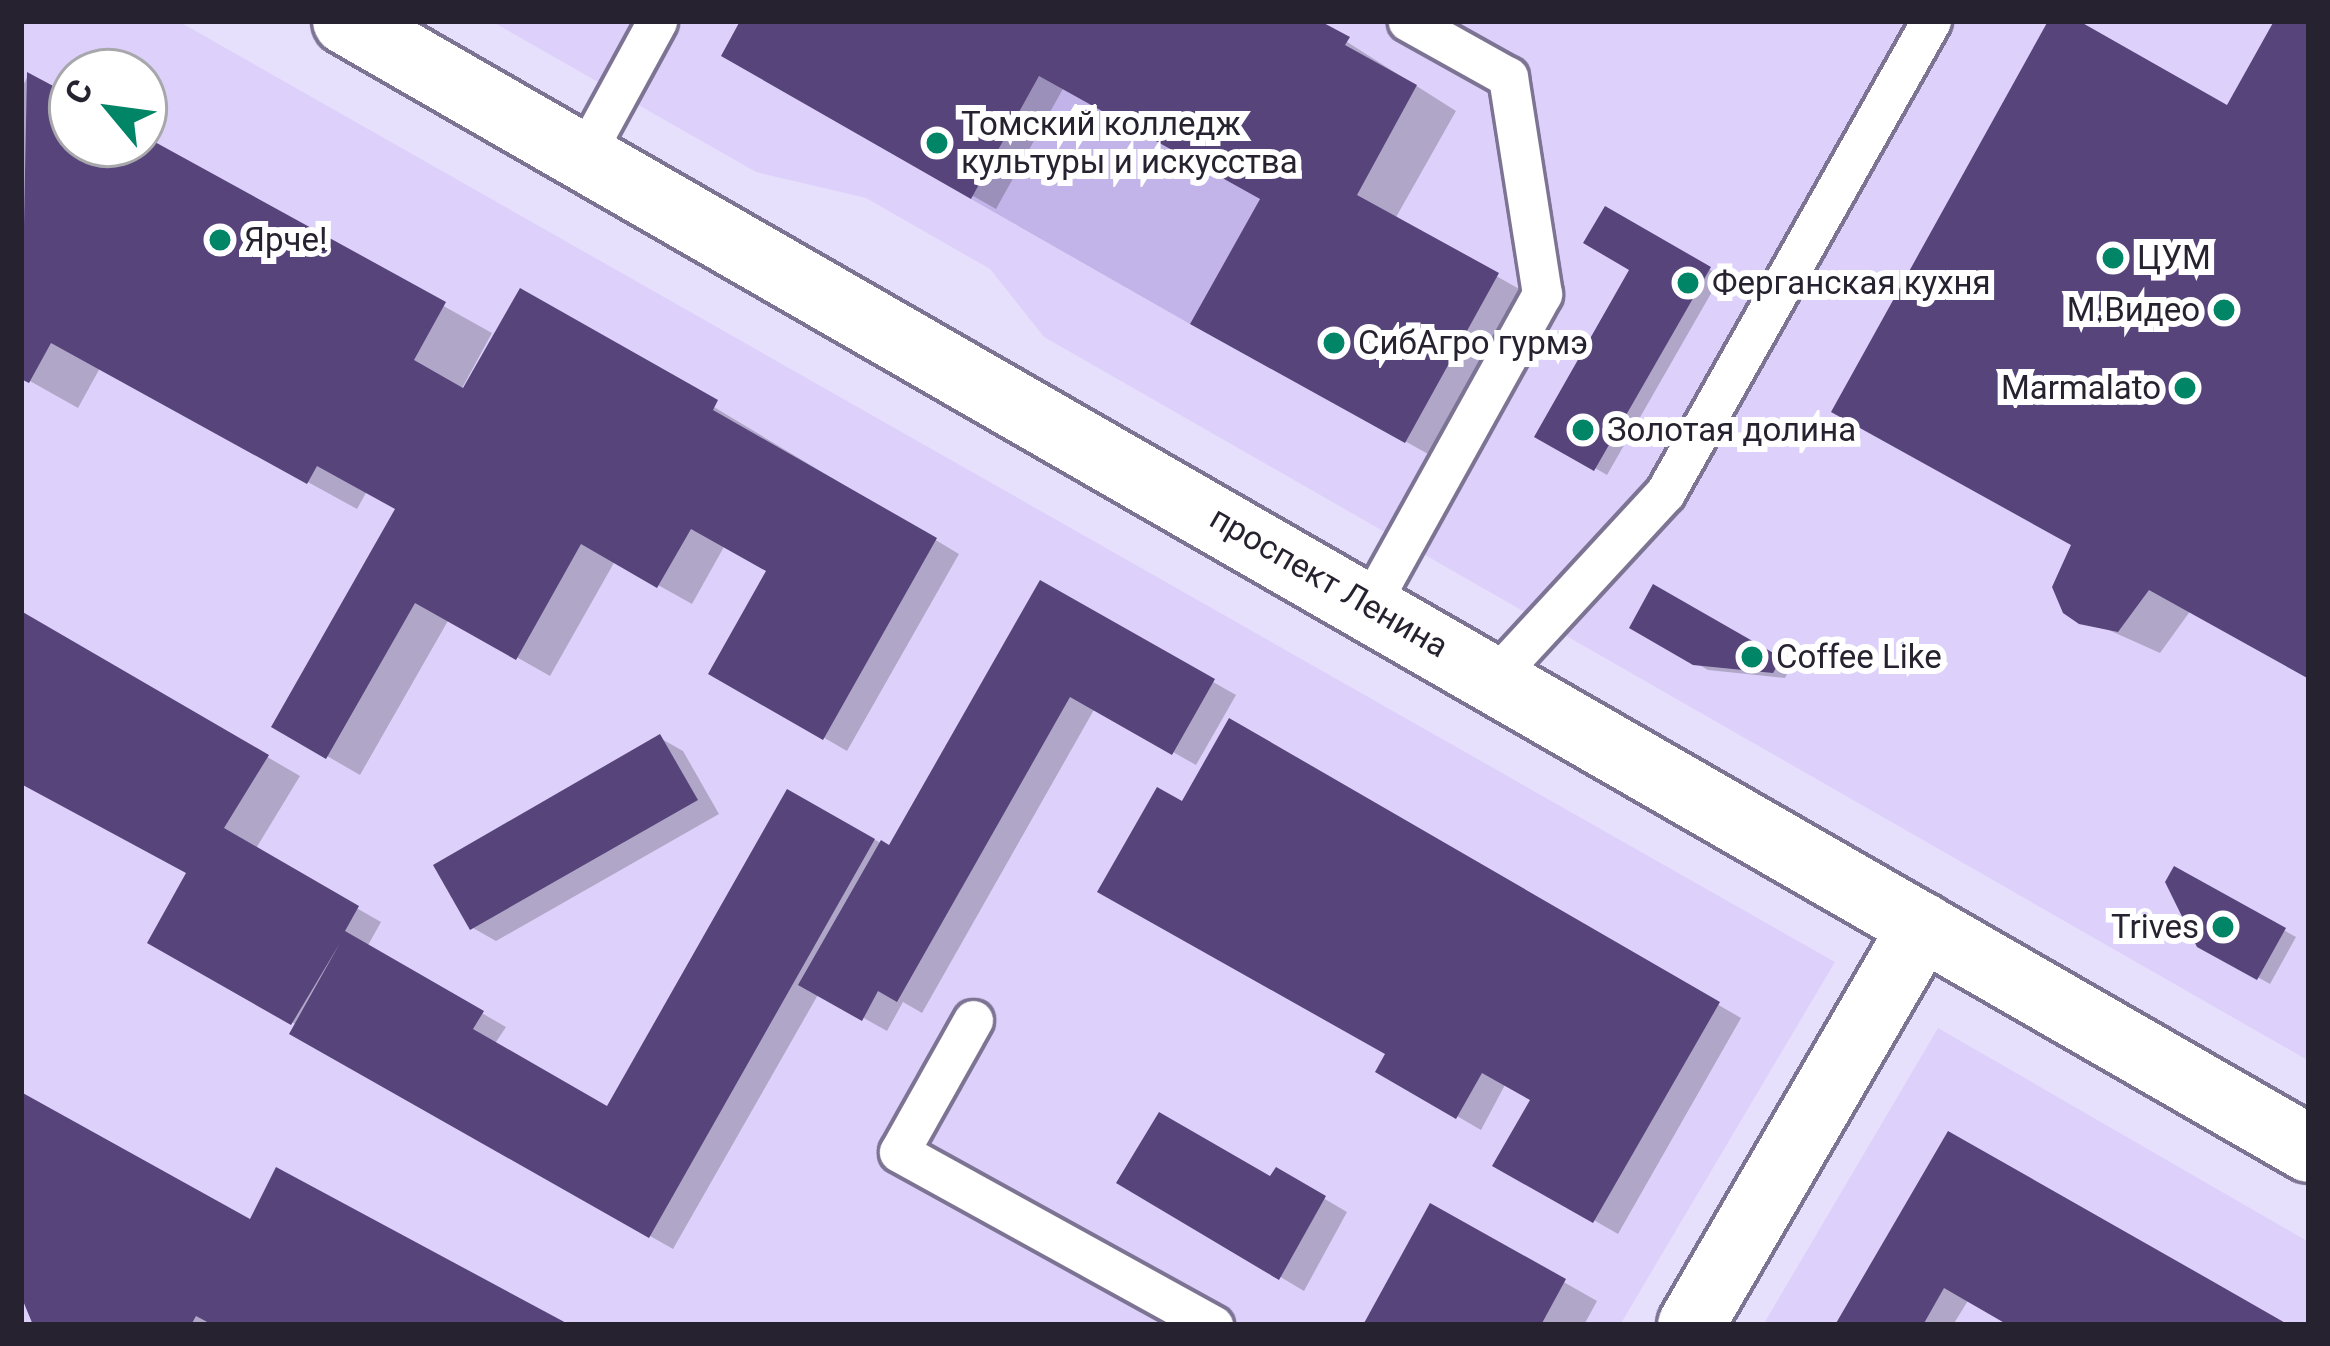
<!DOCTYPE html>
<meta charset="utf-8">
<style>
body{margin:0}
#map{position:relative;width:2330px;height:1346px;overflow:hidden;background:#e7e0fc;font-family:Roboto,sans-serif}
div>[style]{position:absolute}
.built>*{inset:0;background:#ddd1fb}
.green>*{inset:0;background:#c2b4e8}
.shadow>*{inset:0;background:#0003}
.building>*{inset:0;background:#56447b}
.roads{filter:drop-shadow(3px 0 #7d7494) drop-shadow(-3px 0 #7d7494) drop-shadow(0 3px #7d7494) drop-shadow(0 -3px #7d7494)}
.service>*{height:39px;margin:-19.5px;padding:0 19.5px;transform-origin:19.5px;border-radius:19.5px;background:#fff}
.minor>*{height:66px;margin:-33px;padding:0 33px;transform-origin:33px;border-radius:33px;background:#fff}
.primary>*{height:66px;margin:-33px;padding:0 33px;transform-origin:33px;border-radius:33px;background:#fff}
.dots>*{width:33px;height:33px;translate:-50% -50%;box-sizing:border-box;border:6px solid #fff;border-radius:50%}
span{translate:-50% -50%;white-space:nowrap;text-align:center;line-height:1.15;-webkit-text-stroke:12px #fff;paint-order:stroke}
.poi-label{font-size:33px;color:#26222f}
.left{translate:0 -50%;text-align:left}
.right{translate:-100% -50%;text-align:right}
.street-label{font-size:33px;color:#26222f}
.frame{position:absolute;inset:0;border:24px solid #26222f;pointer-events:none}
.north{position:absolute;left:48px;top:48px;width:120px;height:120px;box-sizing:border-box;background:#fff;border:3px solid #a8a7ac;border-radius:50%;rotate:299deg;font-size:33px;font-weight:700;line-height:48px;text-align:center;color:#26222f}
.north::after{content:'';display:block;margin:auto;width:42px;height:54px;background:#008567;clip-path:polygon(50% 0,100% 100%,50% 72%,0 100%)}
</style>
<div id="map">
<div class="built">
<i style="clip-path:polygon(evenodd,21px 21px,178px 21px,1835px 962px,1620px 1325px,21px 1325px,21px 21px,72px 72px,144px 72px,144px 144px,72px 144px,72px 72px)"></i>
<i style="clip-path:polygon(491px 21px,2309px 21px,2309px 1061px,1044px 337px,990px 269px,866px 198px,756px 172px)"></i>
<i style="clip-path:polygon(1938px 1028px,2309px 1242px,2309px 1325px,1763px 1325px)"></i>
</div>
<div class="green">
<i style="clip-path:polygon(1039px 76px,1260px 199px,1190px 324px,971px 199px)"></i>
</div>
<div class="shadow">
<i style="clip-path:polygon(743px 21px,1314px 21px,1456px 111px,1395px 219px,1537px 299px,1446px 464px,1234px 346px,1264px 199px,1064px 87px,996px 209px,725px 55px)"></i>
<i style="clip-path:polygon(2051px 21px,2073px 21px,2228px 109px,2277px 21px,2309px 21px,2309px 676px,2191px 610px,2160px 653px,2066px 611px,2075px 544px)"></i>
<i style="clip-path:polygon(28px 76px,72px 100px,72px 144px,144px 139px,492px 333px,461px 390px,469px 394px,522px 292px,959px 554px,847px 751px,712px 673px,770px 570px,725px 545px,692px 604px,615px 561px,550px 676px,449px 619px,360px 775px,275px 726px,398px 509px,367px 491px,357px 509px,100px 368px,78px 408px,21px 376px,21px 89px)"></i>
<i style="clip-path:polygon(1606px 210px,1721px 276px,1607px 475px,1538px 435px,1633px 268px)"></i>
<i style="clip-path:polygon(1041px 584px,1236px 695px,1196px 765px,1095px 708px,922px 1013px,903px 1002px,887px 1031px,819px 993px,673px 1249px,293px 1033px,297px 1025px,151px 942px,190px 873px,21px 783px,21px 614px,300px 776px,255px 850px,381px 922px,367px 947px,506px 1027px,494px 1045px,608px 1110px,788px 793px,890px 848px)"></i>
<i style="clip-path:polygon(1654px 589px,1791px 667px,1785px 678px,1708px 670px,1633px 627px)"></i>
<i style="clip-path:polygon(1230px 722px,1741px 1018px,1618px 1234px,1496px 1164px,1534px 1099px,1506px 1083px,1481px 1130px,1379px 1071px,1389px 1053px,1183px 805px)"></i>
<i style="clip-path:polygon(660px 738px,683px 751px,719px 814px,496px 941px,473px 928px)"></i>
<i style="clip-path:polygon(2175px 870px,2296px 937px,2270px 984px,2200px 945px)"></i>
<i style="clip-path:polygon(21px 1095px,250px 1223px,564px 1325px,37px 1325px,21px 1293px)"></i>
<i style="clip-path:polygon(1949px 1135px,2284px 1325px,2013px 1325px,1969px 1299px,1953px 1325px,1838px 1325px)"></i>
<i style="clip-path:polygon(1277px 1171px,1347px 1212px,1304px 1291px,1120px 1182px,1271px 1180px)"></i>
<i style="clip-path:polygon(1432px 1207px,1597px 1301px,1584px 1325px,1366px 1325px)"></i>
</div>
<div class="building">
<i style="clip-path:polygon(740px 21px,1320px 21px,1350px 37px,1345px 45px,1417px 85px,1357px 195px,1499px 273px,1405px 443px,1190px 324px,1260px 199px,1039px 76px,971px 199px,721px 56px)"></i>
<i style="clip-path:polygon(2048px 21px,2079px 21px,2227px 105px,2274px 21px,2309px 21px,2309px 679px,2149px 590px,2118px 632px,2079px 624px,2063px 613px,2052px 587px,2071px 545px,1831px 412px)"></i>
<i style="clip-path:polygon(27px 72px,72px 96px,72px 144px,144px 144px,144px 136px,446px 302px,414px 360px,463px 388px,520px 288px,718px 400px,713px 410px,937px 538px,823px 740px,708px 674px,766px 571px,691px 529px,657px 588px,581px 544px,516px 660px,415px 603px,326px 759px,271px 727px,395px 509px,317px 466px,307px 484px,51px 343px,29px 383px,21px 379px)"></i>
<i style="clip-path:polygon(1605px 206px,1711px 267px,1594px 471px,1534px 437px,1629px 270px,1583px 243px)"></i>
<i style="clip-path:polygon(1040px 580px,1215px 679px,1172px 755px,1070px 697px,897px 1002px,878px 991px,862px 1021px,798px 985px,881px 840px,889px 845px)"></i>
<i style="clip-path:polygon(1653px 584px,1782px 658px,1773px 673px,1693px 665px,1629px 628px)"></i>
<i style="clip-path:polygon(21px 611px,269px 755px,224px 828px,359px 906px,345px 931px,484px 1011px,473px 1029px,607px 1106px,787px 789px,875px 839px,649px 1238px,289px 1034px,340px 943px,291px 1025px,147px 943px,186px 873px,21px 784px)"></i>
<i style="clip-path:polygon(1229px 718px,1720px 1002px,1593px 1223px,1492px 1166px,1530px 1100px,1482px 1073px,1456px 1119px,1375px 1072px,1385px 1054px,1097px 892px,1157px 787px,1182px 801px)"></i>
<i style="clip-path:polygon(660px 734px,698px 800px,470px 930px,433px 865px)"></i>
<i style="clip-path:polygon(2174px 866px,2286px 928px,2257px 980px,2197px 947px,2165px 882px)"></i>
<i style="clip-path:polygon(21px 1092px,250px 1219px,276px 1167px,570px 1325px,213px 1325px,196px 1316px,191px 1325px,33px 1325px,21px 1296px)"></i>
<i style="clip-path:polygon(1159px 1112px,1270px 1176px,1276px 1167px,1326px 1196px,1279px 1280px,1116px 1183px)"></i>
<i style="clip-path:polygon(1948px 1131px,2212px 1281px,2289px 1325px,2008px 1325px,1944px 1288px,1923px 1325px,1835px 1325px)"></i>
<i style="clip-path:polygon(1430px 1203px,1566px 1279px,1541px 1325px,1363px 1325px)"></i>
</div>
<div class="roads">
<div class="service">
<i style="left:583px;top:157px;width:155px;rotate:-61.4deg"></i>
<i style="left:1369px;top:606px;width:357px;rotate:-61deg"></i>
<i style="left:1542px;top:294px;width:220px;rotate:-98.9deg"></i>
<i style="left:1508px;top:77px;width:115px;rotate:-150.8deg"></i>
<i style="left:1495px;top:677px;width:251px;rotate:-47.3deg"></i>
<i style="left:1665px;top:493px;width:542px;rotate:-60.6deg"></i>
<i style="left:973px;top:1020px;width:151px;rotate:119.3deg"></i>
<i style="left:899px;top:1152px;width:359px;rotate:28.9deg"></i>
</div>
<div class="minor">
<i style="left:1691px;top:1325px;width:461px;rotate:-59.9deg"></i>
</div>
<div class="primary">
<i style="left:346px;top:21px;width:2264px;rotate:29.88deg"></i>
</div>
</div>
<div class="dots">
<i style="left:937px;top:143px;background:#008567"></i>
<i style="left:220px;top:240px;background:#008567"></i>
<i style="left:2113px;top:258px;background:#008567"></i>
<i style="left:1688px;top:283px;background:#008567"></i>
<i style="left:2224px;top:310px;background:#008567"></i>
<i style="left:1334px;top:343px;background:#008567"></i>
<i style="left:2185px;top:388px;background:#008567"></i>
<i style="left:1583px;top:430px;background:#008567"></i>
<i style="left:1752px;top:657px;background:#008567"></i>
<i style="left:2223px;top:927px;background:#008567"></i>
</div>
<div class="poi-label">
<span class="left" style="left:961px;top:143px">Томский колледж<br>культуры и искусства</span>
<span class="left" style="left:244px;top:240px">Ярче!</span>
<span class="left" style="left:2137px;top:258px">ЦУМ</span>
<span class="left" style="left:1712px;top:283px">Ферганская кухня</span>
<span class="right" style="left:2200px;top:310px">М.Видео</span>
<span class="left" style="left:1358px;top:343px">СибАгро гурмэ</span>
<span class="right" style="left:2161px;top:388px">Marmalato</span>
<span class="left" style="left:1607px;top:430px">Золотая долина</span>
<span class="left" style="left:1776px;top:657px">Coffee Like</span>
<span class="right" style="left:2199px;top:927px">Trives</span>
</div>
<div class="street-label">
<span style="left:1329px;top:582px;rotate:30deg">проспект Ленина</span>
</div>
<div class="frame"></div>
<div class="north">С</div>
</div>
